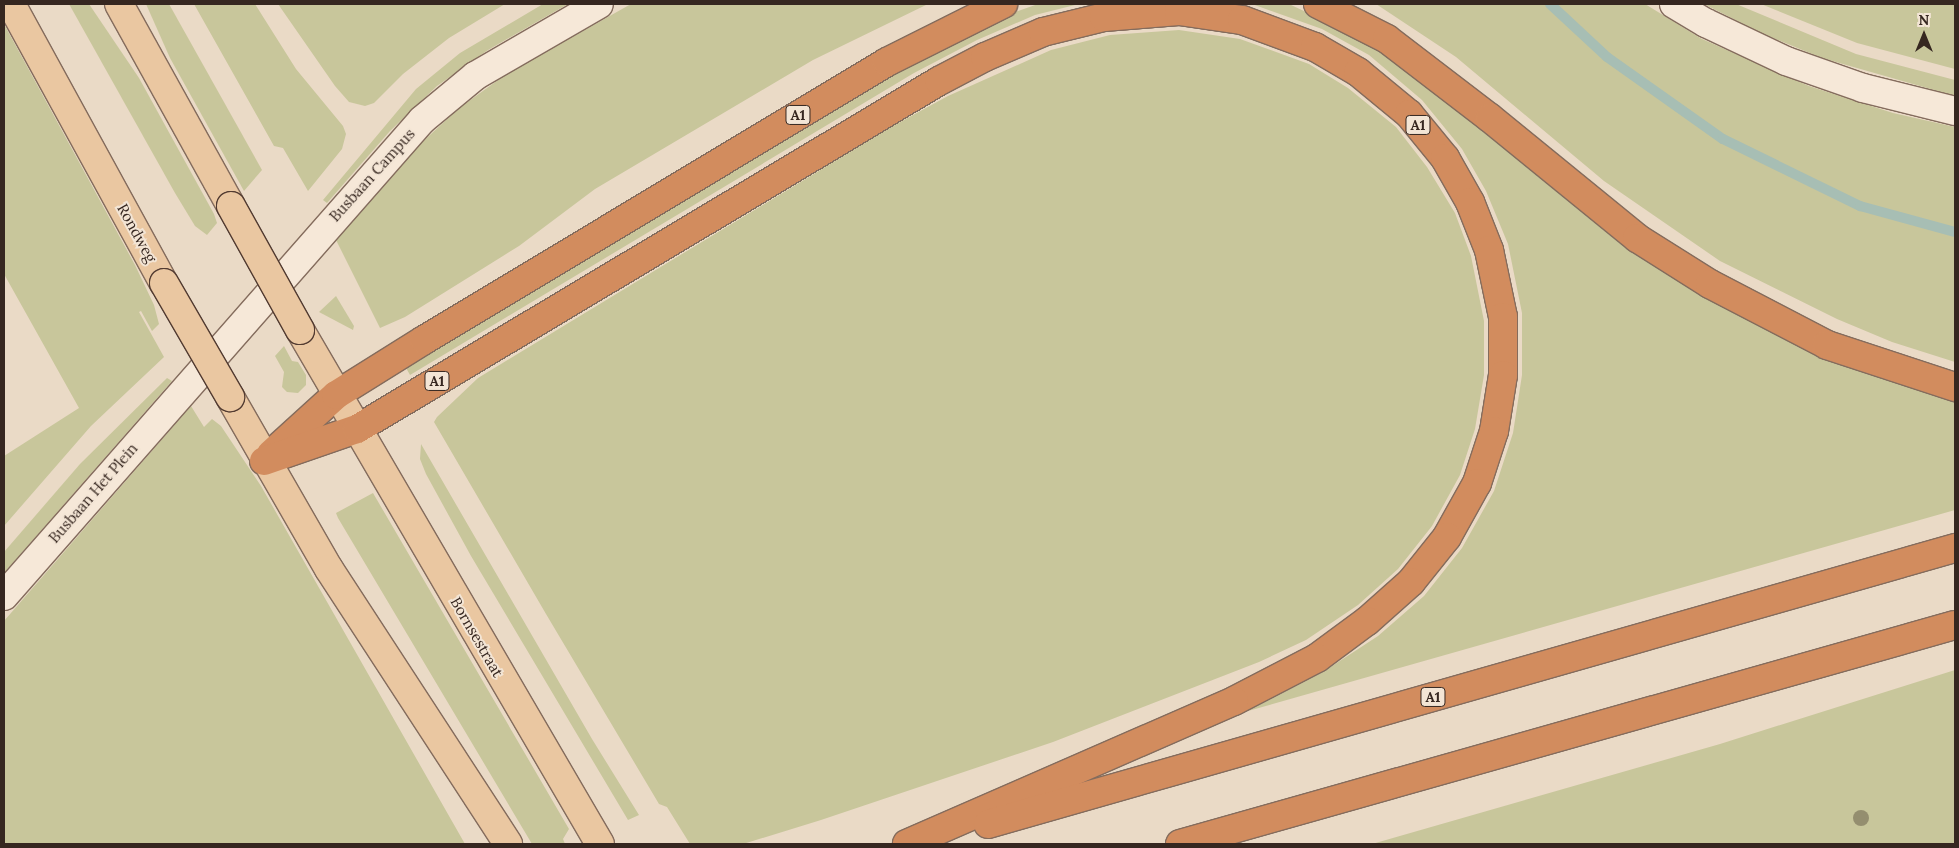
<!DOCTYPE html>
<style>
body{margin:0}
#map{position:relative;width:1959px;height:848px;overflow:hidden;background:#eadac6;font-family:Lora,serif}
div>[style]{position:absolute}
.green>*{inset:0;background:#c8c69b}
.stream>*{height:10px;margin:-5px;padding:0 5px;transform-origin:5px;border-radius:5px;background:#a7beb4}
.roads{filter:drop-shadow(1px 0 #846c5d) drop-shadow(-1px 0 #846c5d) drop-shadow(0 1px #846c5d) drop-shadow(0 -1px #846c5d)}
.minor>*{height:28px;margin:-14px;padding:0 14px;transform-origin:14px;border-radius:14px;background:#f6e8d8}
.major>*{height:28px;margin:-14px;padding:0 14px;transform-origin:14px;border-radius:14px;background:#eac7a1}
.highway>*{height:28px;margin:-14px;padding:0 14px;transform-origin:14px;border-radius:14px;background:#d28c5e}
.bridges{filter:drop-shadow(1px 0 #523b31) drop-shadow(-1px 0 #523b31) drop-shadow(0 1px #523b31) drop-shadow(0 -1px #523b31)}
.major-bridge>*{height:28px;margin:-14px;padding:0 14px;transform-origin:14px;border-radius:14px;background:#eac7a1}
.trees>*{width:16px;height:16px;margin:-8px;border-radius:50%;background:#948e6f}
span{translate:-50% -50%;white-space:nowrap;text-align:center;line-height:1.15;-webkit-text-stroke:4px #f3e5d5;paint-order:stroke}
.shield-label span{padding:1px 4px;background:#f3e5d5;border:1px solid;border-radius:4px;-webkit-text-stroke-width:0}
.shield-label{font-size:14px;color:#362720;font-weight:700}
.street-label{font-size:15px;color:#362720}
.frame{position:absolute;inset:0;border:5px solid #362720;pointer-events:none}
.north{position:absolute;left:1899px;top:10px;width:50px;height:50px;-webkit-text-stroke:4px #f3e5d5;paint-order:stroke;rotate:0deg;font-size:14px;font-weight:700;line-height:20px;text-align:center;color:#362720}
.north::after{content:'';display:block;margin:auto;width:18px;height:22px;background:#362720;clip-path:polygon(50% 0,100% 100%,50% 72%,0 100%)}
</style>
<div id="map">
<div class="green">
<i style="clip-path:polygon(69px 4px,89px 4px,139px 78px,214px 214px,217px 223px,207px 235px,195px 226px,175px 193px)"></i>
<i style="clip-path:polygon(146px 4px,169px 4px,262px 170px,244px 191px,170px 58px)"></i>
<i style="clip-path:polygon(194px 4px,255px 4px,296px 69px,343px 126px,346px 134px,342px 149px,308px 191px,283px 148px,274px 146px)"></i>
<i style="clip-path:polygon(278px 4px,505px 4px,449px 38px,403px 74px,374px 103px,365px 106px,349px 102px,335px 86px)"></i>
<i style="clip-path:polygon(543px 4px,568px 4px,488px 50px,437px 86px,390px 131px,327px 203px,323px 200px,416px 89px,460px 53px)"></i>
<i style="clip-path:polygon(631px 4px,928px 4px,813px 60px,595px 189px,519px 246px,405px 317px,380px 328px,336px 240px,417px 147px,458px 109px,505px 75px)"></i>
<i style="clip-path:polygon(1038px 4px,1079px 4px,1035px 15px,977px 40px,914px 73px,410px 375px,405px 366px,903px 67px,1001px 17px)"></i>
<i style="clip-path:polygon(1252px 4px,1289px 4px,1376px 45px,1585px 211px,1955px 399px,1955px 510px,1248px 711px,1323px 672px,1378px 636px,1424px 596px,1462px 548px,1494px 491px,1513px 433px,1522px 375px,1522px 313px,1508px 244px,1486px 191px,1462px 149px,1422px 100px,1369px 55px,1322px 29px)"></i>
<i style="clip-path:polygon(1376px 4px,1645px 4px,1702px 39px,1809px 86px,1893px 113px,1955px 127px,1955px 362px,1892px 342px,1837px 319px,1720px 261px,1604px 181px,1456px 57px)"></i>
<i style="clip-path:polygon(1704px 4px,1736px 4px,1856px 54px,1955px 80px,1955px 96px,1822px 58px,1763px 34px)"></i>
<i style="clip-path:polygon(1761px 4px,1955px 4px,1955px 69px,1857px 43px)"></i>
<i style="clip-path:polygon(4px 24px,135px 265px,154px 305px,159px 324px,152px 331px,141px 311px,139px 312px,164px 357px,91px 426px,4px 526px,4px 456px,79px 408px,4px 274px)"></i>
<i style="clip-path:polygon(1179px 30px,1240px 39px,1309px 64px,1348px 88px,1396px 127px,1427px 167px,1455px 213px,1471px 256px,1484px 321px,1484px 375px,1475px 429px,1460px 475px,1432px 526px,1398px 569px,1358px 605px,1306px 640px,1259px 662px,1053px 742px,821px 820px,743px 844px,690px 844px,667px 807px,659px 804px,546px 614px,434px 422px,437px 417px,478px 378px,891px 127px,948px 96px,1051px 50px,1110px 35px)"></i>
<i style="clip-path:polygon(336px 296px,354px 326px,353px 330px,319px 312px)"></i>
<i style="clip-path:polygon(284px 346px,292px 361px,298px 362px,306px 375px,306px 385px,298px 393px,287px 392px,282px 387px,284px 372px,275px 356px)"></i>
<i style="clip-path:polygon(167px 378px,172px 381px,4px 573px,4px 552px,80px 464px)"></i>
<i style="clip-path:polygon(191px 406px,204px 427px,212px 419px,221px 426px,261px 486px,465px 844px,4px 844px,4px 621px)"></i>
<i style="clip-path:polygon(421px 444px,592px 739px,639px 815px,628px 820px,471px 556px,426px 474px,420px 459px)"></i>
<i style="clip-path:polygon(373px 493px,569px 829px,563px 839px,565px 844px,532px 844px,338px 518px,336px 513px)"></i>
<i style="clip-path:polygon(1955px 670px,1955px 844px,1372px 844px,1720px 744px)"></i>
</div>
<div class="stream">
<i style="left:1550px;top:4px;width:78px;rotate:42.9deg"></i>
<i style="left:1607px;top:57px;width:142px;rotate:35.3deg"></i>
<i style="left:1723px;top:139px;width:153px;rotate:26.1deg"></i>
<i style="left:1860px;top:206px;width:98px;rotate:15.3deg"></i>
</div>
<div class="roads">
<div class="minor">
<i style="left:1674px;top:4px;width:37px;rotate:31deg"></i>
<i style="left:1706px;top:23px;width:89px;rotate:25.4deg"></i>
<i style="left:1786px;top:61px;width:82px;rotate:19.3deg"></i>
<i style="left:1863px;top:88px;width:95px;rotate:14deg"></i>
<i style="left:4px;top:596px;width:633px;rotate:-48.71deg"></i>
<i style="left:422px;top:120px;width:69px;rotate:-39.7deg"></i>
<i style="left:475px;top:76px;width:143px;rotate:-30.1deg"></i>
</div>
<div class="major">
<i style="left:11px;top:4px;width:318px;rotate:61.3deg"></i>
<i style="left:119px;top:4px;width:231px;rotate:61deg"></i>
<i style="left:300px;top:330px;width:595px;rotate:59.73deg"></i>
<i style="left:230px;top:397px;width:198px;rotate:60.1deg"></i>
<i style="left:329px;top:569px;width:328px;rotate:56.9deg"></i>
</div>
<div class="highway">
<i style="left:1318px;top:4px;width:77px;rotate:26.9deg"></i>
<i style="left:1387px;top:39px;width:130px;rotate:37.5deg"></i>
<i style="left:1490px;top:118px;width:190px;rotate:39.2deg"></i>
<i style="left:1637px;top:238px;width:86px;rotate:32.2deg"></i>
<i style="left:1710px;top:284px;width:132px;rotate:27.5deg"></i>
<i style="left:1827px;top:345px;width:135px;rotate:18.2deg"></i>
<i style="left:271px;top:454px;width:88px;rotate:-42.2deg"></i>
<i style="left:336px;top:395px;width:104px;rotate:-32deg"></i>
<i style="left:424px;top:340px;width:540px;rotate:-30.98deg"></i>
<i style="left:887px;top:62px;width:130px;rotate:-26.6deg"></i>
<i style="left:264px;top:461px;width:98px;rotate:-19deg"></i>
<i style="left:357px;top:429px;width:678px;rotate:-30.88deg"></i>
<i style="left:939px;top:81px;width:52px;rotate:-27.6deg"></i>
<i style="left:985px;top:57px;width:63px;rotate:-23.3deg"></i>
<i style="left:1043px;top:32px;width:63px;rotate:-13.8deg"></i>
<i style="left:1104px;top:17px;width:75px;rotate:-4.6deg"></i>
<i style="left:1179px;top:11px;width:64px;rotate:8.1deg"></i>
<i style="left:1242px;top:20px;width:78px;rotate:20.3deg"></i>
<i style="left:1315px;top:47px;width:50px;rotate:30.2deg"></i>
<i style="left:1358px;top:72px;width:66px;rotate:39.5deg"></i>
<i style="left:1409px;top:114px;width:57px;rotate:50.7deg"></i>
<i style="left:1445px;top:158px;width:51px;rotate:60.4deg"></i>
<i style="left:1470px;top:202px;width:52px;rotate:68.4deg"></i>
<i style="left:1489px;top:250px;width:68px;rotate:78.2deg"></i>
<i style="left:1503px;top:317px;width:58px;rotate:90deg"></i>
<i style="left:1503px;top:375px;width:57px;rotate:99.1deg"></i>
<i style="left:1494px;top:431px;width:55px;rotate:108.1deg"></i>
<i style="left:1477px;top:483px;width:62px;rotate:119.1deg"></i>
<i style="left:1447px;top:537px;width:58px;rotate:128.7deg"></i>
<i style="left:1411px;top:582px;width:59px;rotate:138.4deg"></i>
<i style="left:1367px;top:621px;width:62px;rotate:143.5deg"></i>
<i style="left:1317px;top:658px;width:93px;rotate:152.6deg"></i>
<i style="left:1234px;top:701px;width:357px;rotate:156.4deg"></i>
<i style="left:988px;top:824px;width:1006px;rotate:-15.93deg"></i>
<i style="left:1180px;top:844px;width:805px;rotate:-15.78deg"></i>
</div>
</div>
<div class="bridges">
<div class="major-bridge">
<i style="left:231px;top:206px;width:142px;rotate:60.9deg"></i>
<i style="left:164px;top:283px;width:132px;rotate:59.9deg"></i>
</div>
</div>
<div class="trees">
<i style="left:1861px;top:818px"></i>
</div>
<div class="shield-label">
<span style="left:798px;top:115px">A1</span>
<span style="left:1418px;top:125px">A1</span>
<span style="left:437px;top:381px">A1</span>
<span style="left:1433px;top:697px">A1</span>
</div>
<div class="street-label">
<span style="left:372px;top:175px;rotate:-48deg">Busbaan Campus</span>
<span style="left:137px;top:233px;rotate:61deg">Rondweg</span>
<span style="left:93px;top:493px;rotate:-49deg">Busbaan Het Plein</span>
<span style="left:477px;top:637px;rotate:60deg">Bornsestraat</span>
</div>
<div class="frame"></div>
<div class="north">N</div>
</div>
